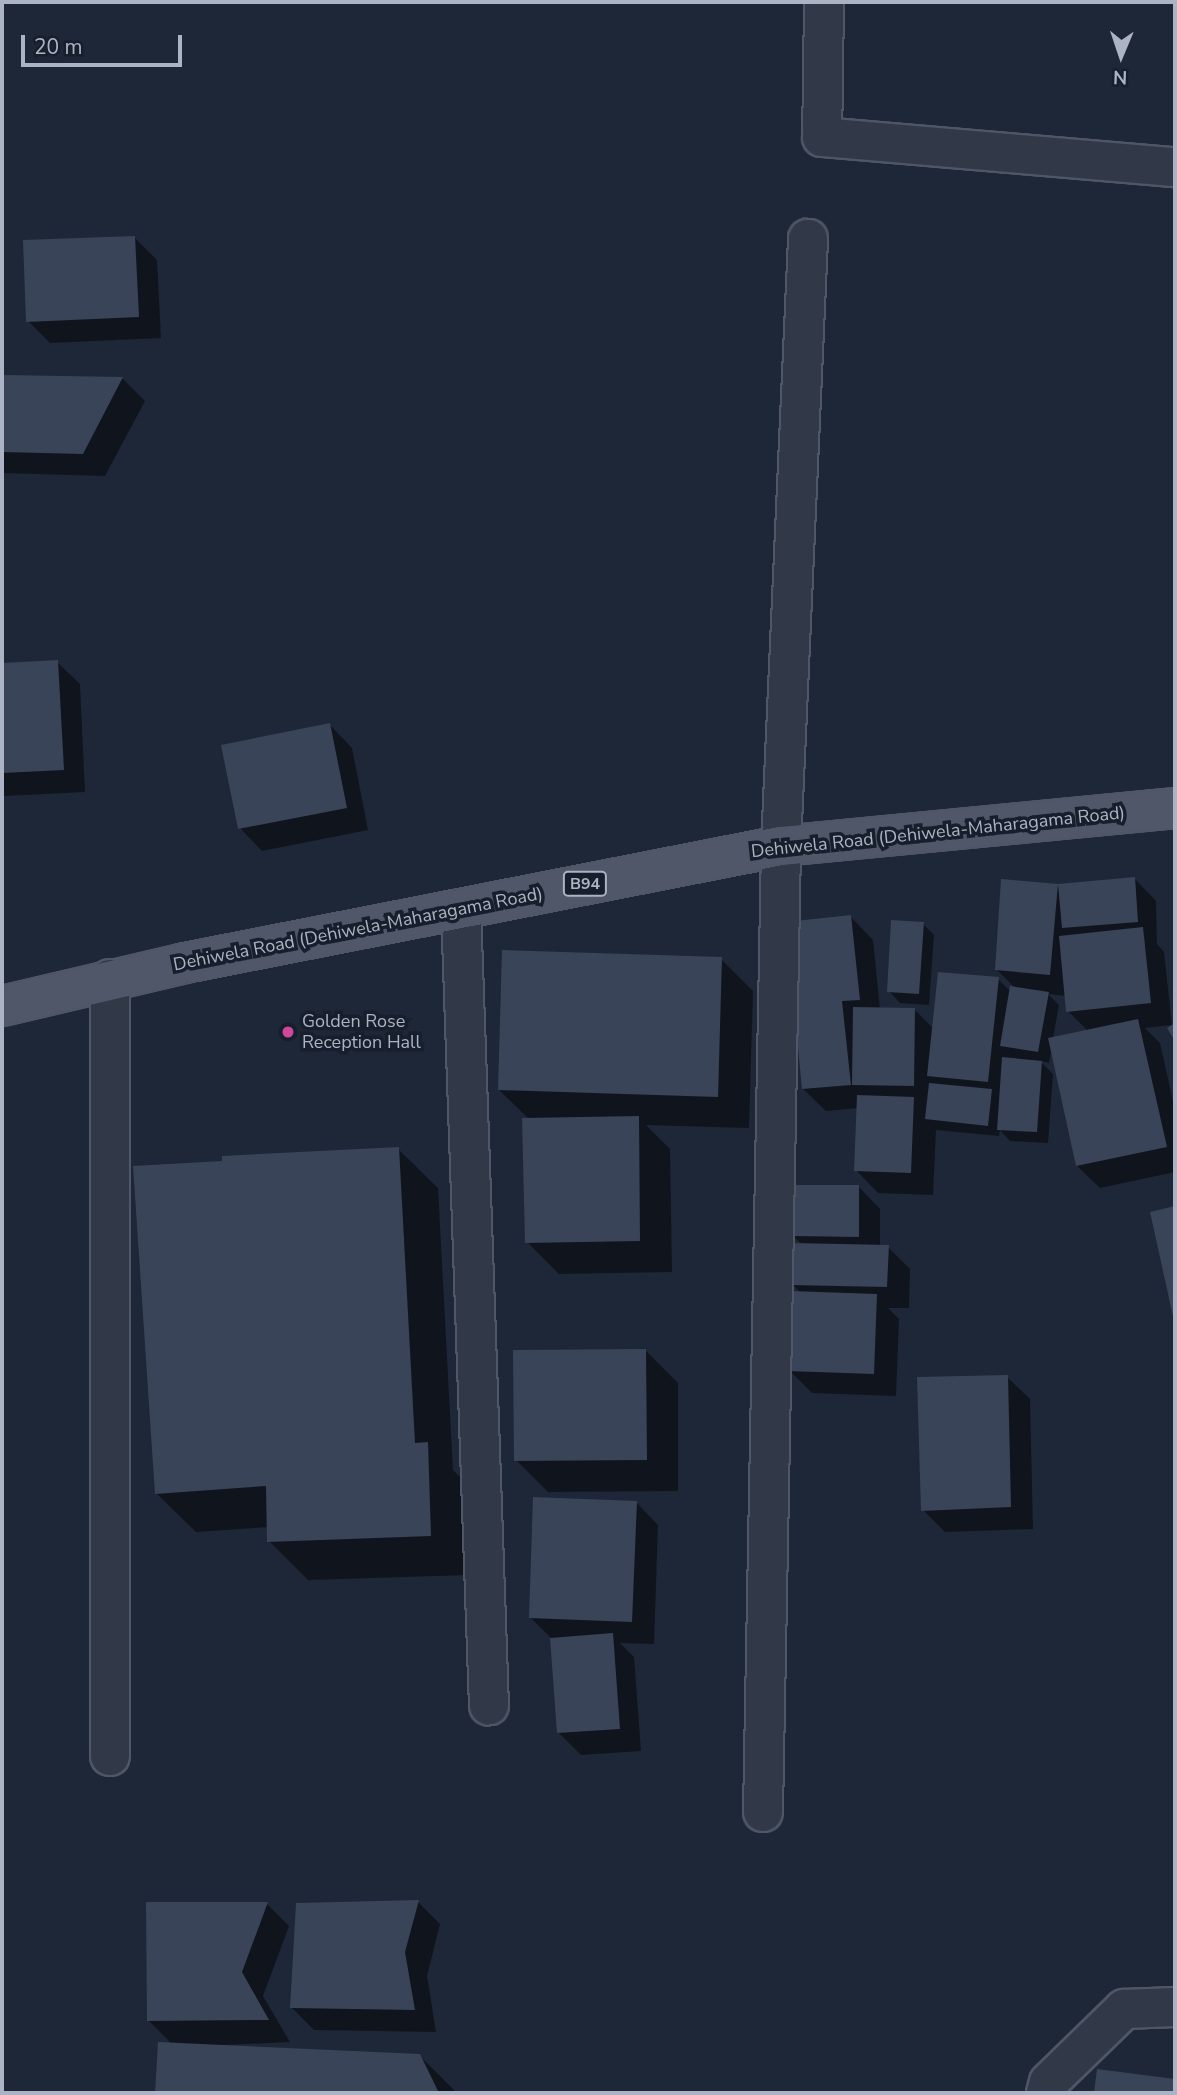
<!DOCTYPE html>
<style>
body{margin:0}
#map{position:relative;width:1177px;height:2095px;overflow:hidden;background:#1e2737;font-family:"Nunito Sans",sans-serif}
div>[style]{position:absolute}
.shadow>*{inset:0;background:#0007}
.building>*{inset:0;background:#394458}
.roads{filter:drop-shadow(2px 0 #4f5666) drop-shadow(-2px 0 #4f5666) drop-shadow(0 2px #4f5666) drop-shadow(0 -2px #4f5666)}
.minor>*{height:38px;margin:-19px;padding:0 19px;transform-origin:19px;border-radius:19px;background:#313948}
.major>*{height:38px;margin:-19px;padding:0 19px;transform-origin:19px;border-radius:19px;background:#4f5768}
.dots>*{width:19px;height:19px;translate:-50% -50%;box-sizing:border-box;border:4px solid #171e2c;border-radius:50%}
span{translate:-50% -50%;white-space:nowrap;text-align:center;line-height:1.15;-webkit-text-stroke:7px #171e2c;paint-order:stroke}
.shield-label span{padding:2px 5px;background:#171e2c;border:2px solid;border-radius:5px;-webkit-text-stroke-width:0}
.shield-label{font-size:16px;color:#abb3c5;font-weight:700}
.street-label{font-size:18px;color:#abb3c5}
.poi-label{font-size:18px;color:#abb3c5}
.left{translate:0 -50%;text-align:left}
.frame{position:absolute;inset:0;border:4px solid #abb3c5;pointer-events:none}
.north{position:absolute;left:1086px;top:21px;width:70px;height:70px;-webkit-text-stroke:5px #171e2c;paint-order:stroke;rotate:182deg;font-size:19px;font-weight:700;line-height:28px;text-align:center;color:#abb3c5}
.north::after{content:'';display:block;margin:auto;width:24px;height:32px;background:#abb3c5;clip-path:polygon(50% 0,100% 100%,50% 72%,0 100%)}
.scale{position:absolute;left:21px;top:35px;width:161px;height:32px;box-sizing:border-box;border:4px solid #abb3c5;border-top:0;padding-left:9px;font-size:21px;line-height:24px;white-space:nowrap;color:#abb3c5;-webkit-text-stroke:5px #171e2c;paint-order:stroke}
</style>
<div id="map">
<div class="shadow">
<i style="clip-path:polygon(135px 238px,157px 260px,161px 338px,50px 343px,28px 321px)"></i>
<i style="clip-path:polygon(2px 377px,123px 379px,145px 401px,105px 476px,2px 473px)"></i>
<i style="clip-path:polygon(57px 662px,80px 684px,85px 792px,4px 796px,2px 664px)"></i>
<i style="clip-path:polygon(330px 725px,352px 748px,368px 830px,262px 851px,240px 828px)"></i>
<i style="clip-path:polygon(evenodd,1134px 878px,1156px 901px,1157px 944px,1164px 952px,1172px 1025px,1145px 1028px,1160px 1043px,1175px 1110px,1175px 1172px,1100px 1188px,1077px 1166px,1052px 1047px,1049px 1063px,1040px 1061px,1053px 1074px,1048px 1143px,1010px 1141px,1000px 1130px,999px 1136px,936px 1130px,933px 1195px,878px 1193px,856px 1170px,858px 1108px,826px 1111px,803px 1089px,851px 917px,873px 940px,880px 1009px,915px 1010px,934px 1029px,998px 979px,1011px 992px,1016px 989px,997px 970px,1003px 881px,1058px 885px,1134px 878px,1048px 994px,1066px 996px,1068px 1011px,1088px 1031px,1053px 1038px,1059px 1005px,1048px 994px)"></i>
<i style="clip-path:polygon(923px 924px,934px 935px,929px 1005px,900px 1003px,889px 991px)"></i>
<i style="clip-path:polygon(721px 959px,753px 991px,749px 1128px,646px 1125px,670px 1149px,672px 1272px,559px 1274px,527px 1242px,529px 1119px,499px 1090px)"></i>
<i style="clip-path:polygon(398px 1149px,438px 1188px,453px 1470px,466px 1483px,470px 1575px,308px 1580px,269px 1541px,269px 1527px,196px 1532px,156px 1493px,224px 1162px)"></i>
<i style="clip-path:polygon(858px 1186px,880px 1209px,880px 1247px,888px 1247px,910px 1269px,909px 1308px,888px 1308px,899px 1319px,896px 1396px,812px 1393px,789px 1370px,801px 1293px,792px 1284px,803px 1245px,793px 1236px)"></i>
<i style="clip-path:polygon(1175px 1208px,1175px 1318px,1152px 1213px)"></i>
<i style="clip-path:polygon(646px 1351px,678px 1383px,678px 1491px,548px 1492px,516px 1460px)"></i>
<i style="clip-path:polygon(1007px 1377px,1030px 1399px,1033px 1529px,945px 1532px,923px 1510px)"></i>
<i style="clip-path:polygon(636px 1502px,658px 1525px,654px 1644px,620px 1643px,634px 1657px,641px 1751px,581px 1755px,558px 1732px,552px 1639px,531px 1618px)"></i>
<i style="clip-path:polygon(418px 1902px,440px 1924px,427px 1976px,436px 2032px,314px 2030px,292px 2008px)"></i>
<i style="clip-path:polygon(267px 1904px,289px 1926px,263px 1996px,290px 2042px,202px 2046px,419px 2055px,457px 2093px,157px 2093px,159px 2044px,172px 2044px,148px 2020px)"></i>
</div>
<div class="building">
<i style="clip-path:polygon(135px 236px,139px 317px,26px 322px,23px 240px)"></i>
<i style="clip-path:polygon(2px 375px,123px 377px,83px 454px,2px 452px)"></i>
<i style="clip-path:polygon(58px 660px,64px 770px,2px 773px,2px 663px)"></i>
<i style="clip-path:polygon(330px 723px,347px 808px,238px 829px,221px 745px)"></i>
<i style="clip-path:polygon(1135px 877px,1138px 922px,1062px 928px,1058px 884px)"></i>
<i style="clip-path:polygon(1001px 879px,1058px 884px,1050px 975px,995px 970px)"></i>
<i style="clip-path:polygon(851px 915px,860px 1000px,842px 1001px,851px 1085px,802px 1089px,786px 922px)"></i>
<i style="clip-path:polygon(891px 920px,924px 922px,919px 994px,887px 992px)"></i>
<i style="clip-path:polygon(1143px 927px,1151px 1003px,1066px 1012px,1059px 936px)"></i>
<i style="clip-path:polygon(502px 950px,722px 957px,718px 1097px,498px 1090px)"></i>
<i style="clip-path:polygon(938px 972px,999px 977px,988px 1082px,927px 1076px)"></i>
<i style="clip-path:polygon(1010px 986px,1049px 992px,1038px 1052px,1000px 1046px)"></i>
<i style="clip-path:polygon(853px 1007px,915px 1008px,914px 1086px,852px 1085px)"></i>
<i style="clip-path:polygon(1138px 1019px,1167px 1147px,1076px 1166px,1048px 1038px)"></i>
<i style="clip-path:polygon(1175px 1023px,1175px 1041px,1167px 1028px)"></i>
<i style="clip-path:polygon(1002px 1057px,1042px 1061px,1037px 1132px,997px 1130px)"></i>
<i style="clip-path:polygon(929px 1083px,992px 1089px,988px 1126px,925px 1119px)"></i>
<i style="clip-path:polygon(857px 1095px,914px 1097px,911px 1173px,854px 1171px)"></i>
<i style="clip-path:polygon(639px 1116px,640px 1241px,525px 1243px,522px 1118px)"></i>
<i style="clip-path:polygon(399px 1147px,415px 1443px,428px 1442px,431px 1536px,267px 1542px,266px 1486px,155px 1494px,133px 1166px,222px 1161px,222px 1156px)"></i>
<i style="clip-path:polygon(791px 1185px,859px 1185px,859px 1237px,791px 1236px)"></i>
<i style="clip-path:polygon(1175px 1206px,1175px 1321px,1174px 1321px,1150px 1212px)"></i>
<i style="clip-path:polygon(791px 1243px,889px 1245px,887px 1287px,790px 1285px)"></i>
<i style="clip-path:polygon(790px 1291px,877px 1294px,874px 1374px,787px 1371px)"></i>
<i style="clip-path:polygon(646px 1349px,647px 1460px,514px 1461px,513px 1350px)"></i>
<i style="clip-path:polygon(1008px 1375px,1011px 1507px,921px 1511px,917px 1377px)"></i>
<i style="clip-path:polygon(533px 1497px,637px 1501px,632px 1622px,529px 1618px)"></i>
<i style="clip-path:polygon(613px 1633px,620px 1729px,557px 1733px,550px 1638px)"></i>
<i style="clip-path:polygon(419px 1900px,405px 1952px,415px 2010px,290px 2008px,296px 1903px)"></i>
<i style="clip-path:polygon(146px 1902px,268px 1902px,242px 1972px,269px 2020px,147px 2021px)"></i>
<i style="clip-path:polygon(158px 2042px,420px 2054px,439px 2093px,155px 2093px)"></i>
<i style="clip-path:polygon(1097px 2069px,1175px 2079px,1175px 2093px,1094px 2093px)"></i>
</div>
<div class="roads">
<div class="minor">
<i style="left:824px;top:2px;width:135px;rotate:90.8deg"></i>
<i style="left:822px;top:137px;width:354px;rotate:4.9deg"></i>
<i style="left:461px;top:909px;width:797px;rotate:87.99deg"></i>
<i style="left:110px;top:1756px;width:777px;rotate:-90deg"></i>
<i style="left:763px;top:1812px;width:966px;rotate:-88.93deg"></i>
<i style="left:781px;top:846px;width:608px;rotate:-87.45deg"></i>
<i style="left:1046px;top:2093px;width:11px;rotate:-75deg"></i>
<i style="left:1049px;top:2082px;width:105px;rotate:-44.2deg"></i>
<i style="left:1124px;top:2009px;width:51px;rotate:-2.2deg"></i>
</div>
<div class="major">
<i style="left:2px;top:1006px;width:188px;rotate:-13.2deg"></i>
<i style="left:185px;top:963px;width:607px;rotate:-11.11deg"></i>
<i style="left:781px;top:846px;width:396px;rotate:-5.5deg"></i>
</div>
</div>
<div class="dots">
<i style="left:288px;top:1032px;background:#d1479c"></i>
</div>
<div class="shield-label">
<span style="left:585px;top:884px">B94</span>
</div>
<div class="street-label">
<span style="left:938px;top:832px;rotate:-6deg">Dehiwela Road (Dehiwela-Maharagama Road)</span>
<span style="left:358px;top:929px;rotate:-11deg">Dehiwela Road (Dehiwela-Maharagama Road)</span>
</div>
<div class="poi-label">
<span class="left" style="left:302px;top:1032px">Golden Rose<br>Reception Hall</span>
</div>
<div class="frame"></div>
<div class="north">N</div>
<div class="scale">20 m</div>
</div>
